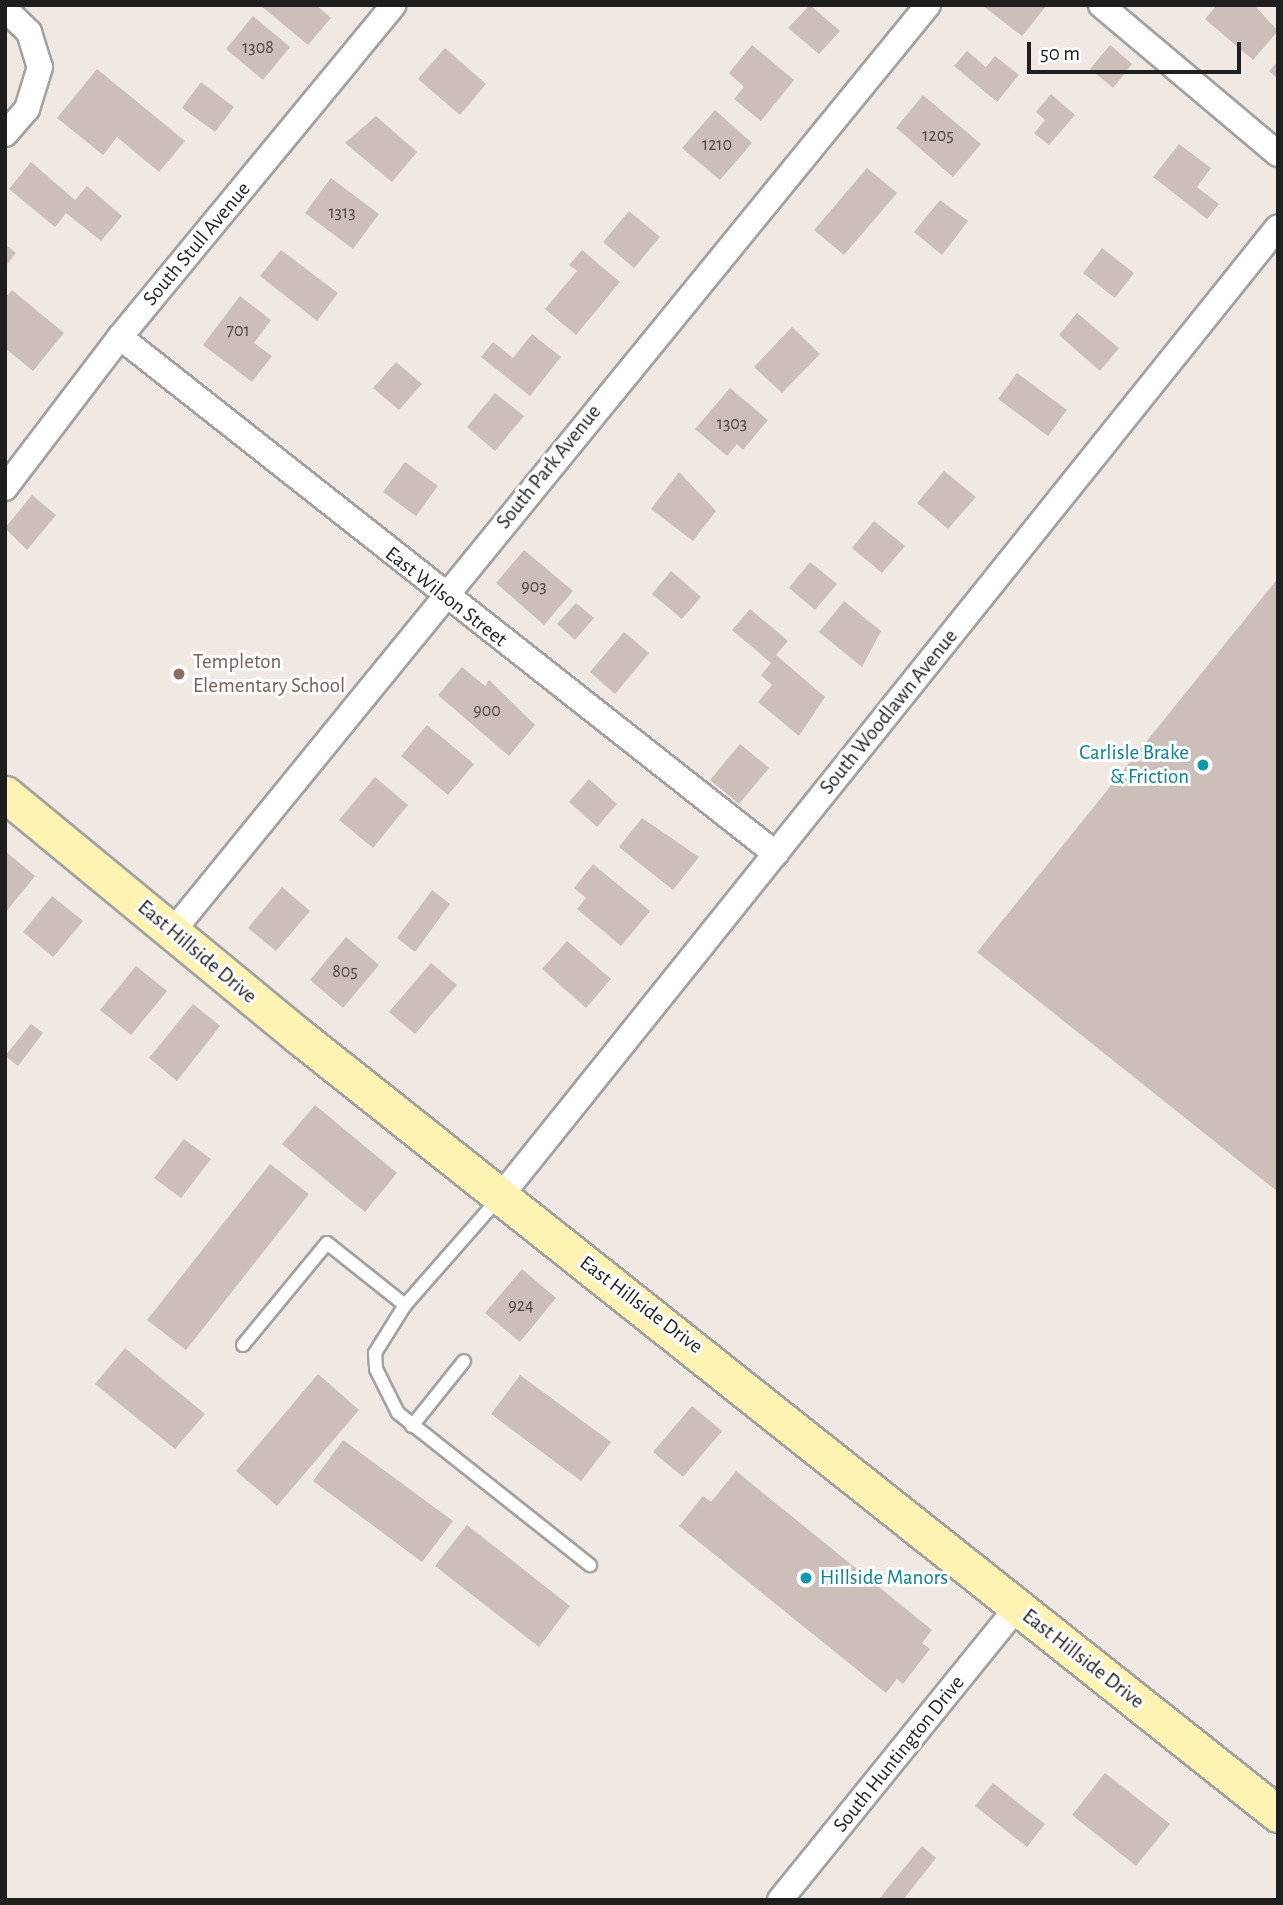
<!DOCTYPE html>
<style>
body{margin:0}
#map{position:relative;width:1283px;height:1905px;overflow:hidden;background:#f0e9e3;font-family:"Alegreya Sans",sans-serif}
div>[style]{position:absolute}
.building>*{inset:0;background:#ccbeb9}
.roads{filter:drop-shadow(2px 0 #a2a2a2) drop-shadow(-2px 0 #a2a2a2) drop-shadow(0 2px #a2a2a2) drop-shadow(0 -2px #a2a2a2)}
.lane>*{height:12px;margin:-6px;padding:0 6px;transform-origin:6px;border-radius:6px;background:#fff}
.street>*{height:24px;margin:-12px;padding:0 12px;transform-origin:12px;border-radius:12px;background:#fff}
.secondary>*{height:35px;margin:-17.5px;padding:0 17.5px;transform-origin:17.5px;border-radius:17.5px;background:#fef3b3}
.dots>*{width:19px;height:19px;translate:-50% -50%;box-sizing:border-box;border:4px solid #fff;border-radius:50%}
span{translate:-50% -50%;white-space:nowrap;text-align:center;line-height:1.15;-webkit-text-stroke:6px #fff;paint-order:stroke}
.number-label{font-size:18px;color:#4a4645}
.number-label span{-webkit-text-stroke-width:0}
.street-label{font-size:21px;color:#1e1e1e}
.education-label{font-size:21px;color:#785e54}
.left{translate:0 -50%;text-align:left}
.culture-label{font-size:21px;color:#0d838f}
.right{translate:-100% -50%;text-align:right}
.frame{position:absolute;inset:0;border:7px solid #1e1e1e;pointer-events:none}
.scale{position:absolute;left:1027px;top:42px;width:214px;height:32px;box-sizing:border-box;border:4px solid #1e1e1e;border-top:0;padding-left:9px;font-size:21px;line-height:24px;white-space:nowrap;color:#1e1e1e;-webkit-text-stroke:5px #fff;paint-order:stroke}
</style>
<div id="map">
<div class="building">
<i style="clip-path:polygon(260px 5px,316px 5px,331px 18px,308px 45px)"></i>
<i style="clip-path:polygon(810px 5px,840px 31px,819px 54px,788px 28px)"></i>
<i style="clip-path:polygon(982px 5px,1044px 5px,1046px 6px,1022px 36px)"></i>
<i style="clip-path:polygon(1217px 5px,1254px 5px,1278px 31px,1253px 60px,1205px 19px)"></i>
<i style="clip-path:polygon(253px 16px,290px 47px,263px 80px,226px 49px)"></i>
<i style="clip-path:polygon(752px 45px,794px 80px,761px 121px,734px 99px,744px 87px,729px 73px)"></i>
<i style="clip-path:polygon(1110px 45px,1132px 64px,1113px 88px,1090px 69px)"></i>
<i style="clip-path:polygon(445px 48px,486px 84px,460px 115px,418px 79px)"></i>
<i style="clip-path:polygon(967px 51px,986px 67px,995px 56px,1019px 75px,997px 102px,954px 66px)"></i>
<i style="clip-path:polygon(1278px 61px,1278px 79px,1269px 71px)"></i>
<i style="clip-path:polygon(97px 69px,185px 141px,159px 172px,117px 137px,103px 155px,57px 118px)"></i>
<i style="clip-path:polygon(201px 82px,234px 107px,215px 132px,182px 108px)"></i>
<i style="clip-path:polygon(1051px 94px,1075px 115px,1049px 145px,1034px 133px,1045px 120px,1036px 112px)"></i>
<i style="clip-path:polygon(923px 95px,981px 144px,953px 177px,896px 128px)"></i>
<i style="clip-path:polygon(715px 110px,752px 143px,720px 180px,682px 148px)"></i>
<i style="clip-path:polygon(376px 116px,417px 152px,392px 182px,345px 143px)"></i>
<i style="clip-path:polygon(1179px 144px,1211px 168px,1197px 187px,1219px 204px,1207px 219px,1153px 177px)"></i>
<i style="clip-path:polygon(31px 162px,75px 200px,87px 186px,122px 216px,101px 241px,66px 213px,55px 227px,9px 189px)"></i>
<i style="clip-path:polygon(867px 168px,897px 193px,844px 255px,814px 230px)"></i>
<i style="clip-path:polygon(331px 178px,379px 214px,353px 249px,305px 213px)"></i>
<i style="clip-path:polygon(940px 200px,968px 221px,942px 255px,914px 232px)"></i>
<i style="clip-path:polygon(629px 211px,660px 237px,634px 268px,603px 242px)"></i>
<i style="clip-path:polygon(5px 244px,16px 253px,5px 267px)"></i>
<i style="clip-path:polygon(1102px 248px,1134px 273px,1115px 298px,1083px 273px)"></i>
<i style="clip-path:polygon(281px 250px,338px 293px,317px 321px,260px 276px)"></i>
<i style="clip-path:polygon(582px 250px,620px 282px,576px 335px,545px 309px,577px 271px,569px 265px)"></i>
<i style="clip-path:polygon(12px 290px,64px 333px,33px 371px,5px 348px,5px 298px)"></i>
<i style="clip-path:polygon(240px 296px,271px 320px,254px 343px,272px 356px,252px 382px,203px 345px)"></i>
<i style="clip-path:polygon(1077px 313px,1119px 348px,1100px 371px,1059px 335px)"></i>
<i style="clip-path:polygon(792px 327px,820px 354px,782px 393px,754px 367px)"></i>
<i style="clip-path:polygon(532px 334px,561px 357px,530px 396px,481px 357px,493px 342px,513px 358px)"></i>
<i style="clip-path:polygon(396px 362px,422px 384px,399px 410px,373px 388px)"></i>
<i style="clip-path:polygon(1017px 373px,1067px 410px,1048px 436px,998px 399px)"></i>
<i style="clip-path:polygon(730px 388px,768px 420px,743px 450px,737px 444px,727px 456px,695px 429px)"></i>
<i style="clip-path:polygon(495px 393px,524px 416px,495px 451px,467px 427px)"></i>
<i style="clip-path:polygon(405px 462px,438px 486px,416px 516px,383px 492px)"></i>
<i style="clip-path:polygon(944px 471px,976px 497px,948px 529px,917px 503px)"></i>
<i style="clip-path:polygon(679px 472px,716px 511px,693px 541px,651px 509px)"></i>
<i style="clip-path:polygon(32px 495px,56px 515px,27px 550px,5px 528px)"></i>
<i style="clip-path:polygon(874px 521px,905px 546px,882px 573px,852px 548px)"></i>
<i style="clip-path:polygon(524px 550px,573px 591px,544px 625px,496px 583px)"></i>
<i style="clip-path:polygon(810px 562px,837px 584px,815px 610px,789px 588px)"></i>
<i style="clip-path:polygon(671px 571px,701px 597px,682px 619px,652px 594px)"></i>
<i style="clip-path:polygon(1278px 578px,1278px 1192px,977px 952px)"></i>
<i style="clip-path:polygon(844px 601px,881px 631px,862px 667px,819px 632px)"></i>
<i style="clip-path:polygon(576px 603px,594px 618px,575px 640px,557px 624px)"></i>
<i style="clip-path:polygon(750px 609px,788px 641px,776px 655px,825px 697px,799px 736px,758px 702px,772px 685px,761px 675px,771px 663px,732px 630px)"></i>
<i style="clip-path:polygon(624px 632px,649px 653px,615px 694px,590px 672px)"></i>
<i style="clip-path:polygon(462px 667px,485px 686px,489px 680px,535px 725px,509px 756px,438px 695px)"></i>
<i style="clip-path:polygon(427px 725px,474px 764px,448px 795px,401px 756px)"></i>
<i style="clip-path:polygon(740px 744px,769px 768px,739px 804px,710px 780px)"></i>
<i style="clip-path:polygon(375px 777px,408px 805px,373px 848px,339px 820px)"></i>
<i style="clip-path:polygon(589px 779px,617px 804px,597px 827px,569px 802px)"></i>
<i style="clip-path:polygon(642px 818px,699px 857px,673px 890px,619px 847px)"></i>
<i style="clip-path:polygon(5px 851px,35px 876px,5px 913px)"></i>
<i style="clip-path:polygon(593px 864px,650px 911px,621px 946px,577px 909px,586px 898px,574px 888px)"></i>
<i style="clip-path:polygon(282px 887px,310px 911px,276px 951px,248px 928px)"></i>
<i style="clip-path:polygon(432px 890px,450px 904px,415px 952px,397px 938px)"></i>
<i style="clip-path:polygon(52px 896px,83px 921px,53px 957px,23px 932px)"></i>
<i style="clip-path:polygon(346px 937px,379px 965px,343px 1008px,310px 980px)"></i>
<i style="clip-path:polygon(567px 941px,611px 979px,586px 1008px,542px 969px)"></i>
<i style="clip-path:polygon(431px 963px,457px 985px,415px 1034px,389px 1012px)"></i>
<i style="clip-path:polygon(136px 966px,167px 991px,131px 1035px,100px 1010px)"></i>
<i style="clip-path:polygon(193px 1004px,220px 1026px,177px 1081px,149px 1058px)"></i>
<i style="clip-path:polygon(31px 1024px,43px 1033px,18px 1066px,5px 1056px)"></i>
<i style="clip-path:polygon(315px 1105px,397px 1173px,365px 1212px,282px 1144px)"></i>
<i style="clip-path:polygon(184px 1139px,211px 1159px,181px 1198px,154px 1178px)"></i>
<i style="clip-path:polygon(270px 1164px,309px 1194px,186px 1350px,147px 1320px)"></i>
<i style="clip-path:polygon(522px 1269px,556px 1298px,520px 1342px,485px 1313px)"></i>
<i style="clip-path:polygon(125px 1348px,205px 1414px,175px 1449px,95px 1384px)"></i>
<i style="clip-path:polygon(318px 1374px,359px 1410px,277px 1506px,236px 1471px)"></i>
<i style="clip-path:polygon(520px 1375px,611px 1442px,581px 1481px,491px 1414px)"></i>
<i style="clip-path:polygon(692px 1406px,722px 1431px,683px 1477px,653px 1452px)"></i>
<i style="clip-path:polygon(343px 1440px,453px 1521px,422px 1562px,313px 1481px)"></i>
<i style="clip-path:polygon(736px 1471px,932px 1630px,922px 1643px,930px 1649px,903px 1684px,897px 1679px,886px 1693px,679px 1526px,703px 1496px,711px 1502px)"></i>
<i style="clip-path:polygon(467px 1525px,570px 1606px,539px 1647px,435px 1566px)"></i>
<i style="clip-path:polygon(1105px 1773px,1170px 1824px,1136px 1866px,1072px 1815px)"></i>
<i style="clip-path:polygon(993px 1783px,1045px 1824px,1027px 1847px,975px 1806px)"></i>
<i style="clip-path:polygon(922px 1846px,936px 1858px,903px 1900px,878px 1900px)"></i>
</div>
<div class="roads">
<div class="lane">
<i style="left:499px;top:1198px;width:142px;rotate:131.3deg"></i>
<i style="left:405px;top:1305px;width:57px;rotate:122deg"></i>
<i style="left:375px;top:1353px;width:16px;rotate:86deg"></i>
<i style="left:376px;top:1369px;width:49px;rotate:63.4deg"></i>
<i style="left:398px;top:1413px;width:245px;rotate:38.4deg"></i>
<i style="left:243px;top:1345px;width:132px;rotate:-50.5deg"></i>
<i style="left:327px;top:1243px;width:100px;rotate:38.5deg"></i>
<i style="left:412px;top:1426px;width:83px;rotate:-51.3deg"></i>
</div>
<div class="street">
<i style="left:1101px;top:5px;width:231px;rotate:40.1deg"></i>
<i style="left:5px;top:9px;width:33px;rotate:44deg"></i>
<i style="left:29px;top:32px;width:37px;rotate:73deg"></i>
<i style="left:40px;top:67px;width:44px;rotate:107.2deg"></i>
<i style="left:27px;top:109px;width:33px;rotate:131deg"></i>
<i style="left:120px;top:337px;width:835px;rotate:38.24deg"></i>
<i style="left:5px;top:488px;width:190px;rotate:-52.7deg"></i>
<i style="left:120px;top:337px;width:430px;rotate:-50.5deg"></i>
<i style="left:173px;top:931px;width:1195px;rotate:-50.81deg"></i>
<i style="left:500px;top:1197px;width:1243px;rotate:-51.27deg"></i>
<i style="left:780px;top:1900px;width:377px;rotate:-51deg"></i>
</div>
<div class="secondary">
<i style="left:5px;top:794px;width:382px;rotate:39.5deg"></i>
<i style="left:300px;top:1037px;width:1249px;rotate:38.47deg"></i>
</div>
</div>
<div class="dots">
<i style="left:179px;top:674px;background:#8d6e63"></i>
<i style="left:1203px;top:765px;background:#0f9aa8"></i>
<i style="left:806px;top:1578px;background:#0f9aa8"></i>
</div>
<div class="number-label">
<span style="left:258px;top:48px">1308</span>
<span style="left:938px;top:136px">1205</span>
<span style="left:717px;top:145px">1210</span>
<span style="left:342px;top:213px">1313</span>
<span style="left:238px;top:331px">701</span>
<span style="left:732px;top:424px">1303</span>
<span style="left:534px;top:587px">903</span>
<span style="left:487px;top:711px">900</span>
<span style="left:345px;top:972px">805</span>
<span style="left:521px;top:1306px">924</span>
</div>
<div class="street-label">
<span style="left:197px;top:244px;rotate:-50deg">South Stull Avenue</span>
<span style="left:549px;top:467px;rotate:-51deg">South Park Avenue</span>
<span style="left:446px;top:597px;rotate:38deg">East Wilson Street</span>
<span style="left:889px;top:712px;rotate:-51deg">South Woodlawn Avenue</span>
<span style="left:197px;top:952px;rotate:40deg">East Hillside Drive</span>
<span style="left:641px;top:1305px;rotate:37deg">East Hillside Drive</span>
<span style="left:1083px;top:1659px;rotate:38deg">East Hillside Drive</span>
<span style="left:899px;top:1754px;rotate:-51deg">South Huntington Drive</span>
</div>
<div class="education-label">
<span class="left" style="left:193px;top:674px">Templeton<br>Elementary School</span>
</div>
<div class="culture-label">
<span class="right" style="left:1189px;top:765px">Carlisle Brake<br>&amp; Friction</span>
<span class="left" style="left:820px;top:1578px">Hillside Manors</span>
</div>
<div class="frame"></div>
<div class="scale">50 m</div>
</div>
